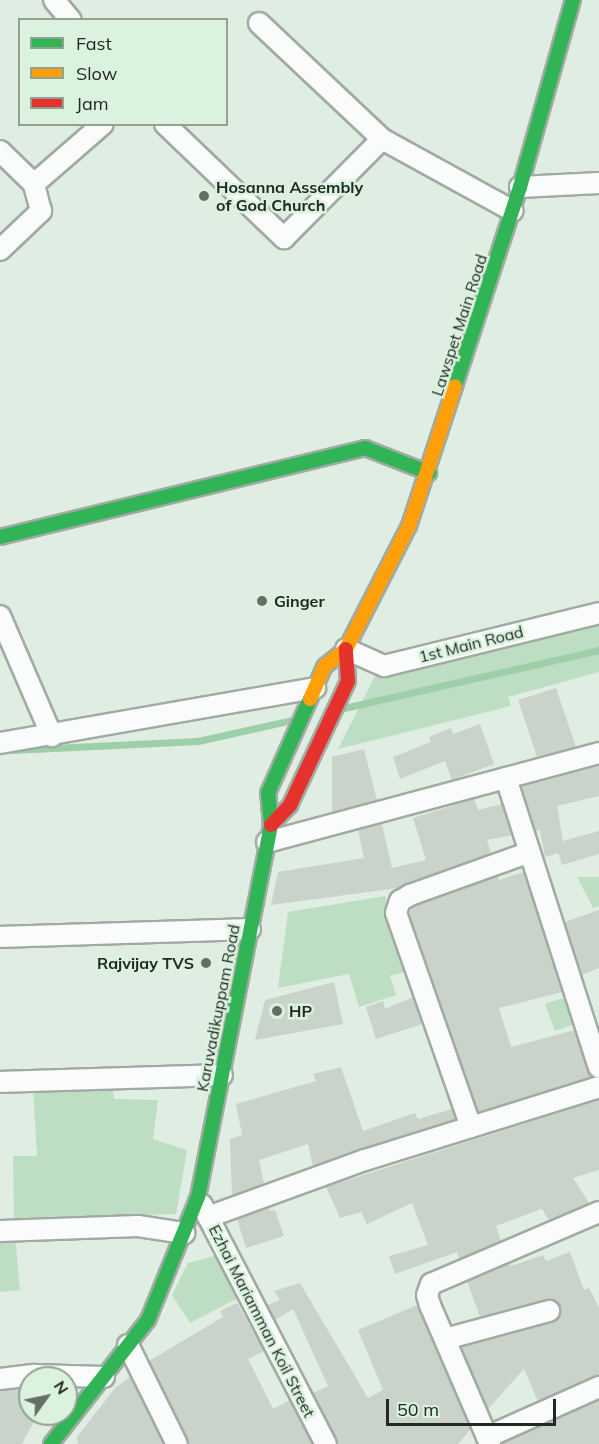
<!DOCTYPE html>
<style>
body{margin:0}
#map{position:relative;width:599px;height:1444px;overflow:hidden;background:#e0ede2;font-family:Mulish,sans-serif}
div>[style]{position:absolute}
.green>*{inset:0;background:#bedec4}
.stream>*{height:7px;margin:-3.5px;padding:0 3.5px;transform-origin:3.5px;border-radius:3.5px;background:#9dd0a8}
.building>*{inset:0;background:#c9d3ca}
.roads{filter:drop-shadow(2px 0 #a1aaa3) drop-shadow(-2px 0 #a1aaa3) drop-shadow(0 2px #a1aaa3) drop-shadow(0 -2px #a1aaa3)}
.street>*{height:20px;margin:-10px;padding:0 10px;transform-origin:10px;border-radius:10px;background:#fafcfb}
.fast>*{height:14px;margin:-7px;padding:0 7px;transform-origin:7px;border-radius:7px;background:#30b455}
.slow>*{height:14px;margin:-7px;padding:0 7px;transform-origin:7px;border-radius:7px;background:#ff9f0a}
.jam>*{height:14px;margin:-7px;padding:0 7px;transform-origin:7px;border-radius:7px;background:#e5322d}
.dots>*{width:16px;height:16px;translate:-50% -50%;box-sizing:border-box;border:3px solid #dbf2df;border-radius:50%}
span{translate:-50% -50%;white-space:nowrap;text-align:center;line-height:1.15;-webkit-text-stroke:5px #dbf2df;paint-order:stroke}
.poi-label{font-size:16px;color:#212922;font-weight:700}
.left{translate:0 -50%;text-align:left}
.right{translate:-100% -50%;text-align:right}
.street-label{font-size:16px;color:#212922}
.legend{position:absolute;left:18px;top:18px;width:210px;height:108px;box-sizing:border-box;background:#dbf2df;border:2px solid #91a293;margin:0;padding:8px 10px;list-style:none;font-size:18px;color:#212922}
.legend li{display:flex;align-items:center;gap:12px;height:30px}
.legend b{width:30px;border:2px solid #91a293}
.north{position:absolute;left:18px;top:1366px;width:60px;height:60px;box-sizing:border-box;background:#dbf2df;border:2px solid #91a293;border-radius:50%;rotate:57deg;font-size:16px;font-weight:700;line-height:24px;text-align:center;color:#212922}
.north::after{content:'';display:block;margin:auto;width:21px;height:27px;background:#646e65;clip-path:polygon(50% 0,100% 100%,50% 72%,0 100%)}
.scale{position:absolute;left:386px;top:1399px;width:170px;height:27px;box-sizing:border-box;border:3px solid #212922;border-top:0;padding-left:8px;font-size:18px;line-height:21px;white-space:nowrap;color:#212922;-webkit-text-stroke:4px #dbf2df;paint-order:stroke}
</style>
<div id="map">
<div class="green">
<i style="clip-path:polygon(599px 623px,599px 672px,508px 697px,511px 706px,338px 749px,376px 674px)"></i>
<i style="clip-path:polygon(577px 877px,599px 877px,599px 906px,593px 908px)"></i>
<i style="clip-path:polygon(385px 896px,411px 970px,390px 976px,396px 995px,359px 1007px,349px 974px,278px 988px,288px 912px)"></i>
<i style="clip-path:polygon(563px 998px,577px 1023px,555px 1031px,545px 1004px)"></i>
<i style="clip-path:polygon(112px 1083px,114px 1099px,158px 1100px,153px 1139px,187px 1150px,176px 1214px,14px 1219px,13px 1156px,37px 1156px,33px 1087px)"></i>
<i style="clip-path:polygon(15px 1235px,20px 1290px,0 1292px,0 1236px)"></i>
<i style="clip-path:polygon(222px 1254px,244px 1295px,190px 1323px,172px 1295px,188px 1263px)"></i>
</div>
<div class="stream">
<i style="left:344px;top:708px;width:262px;rotate:-12.8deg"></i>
<i style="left:12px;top:750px;width:186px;rotate:-2.8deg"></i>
<i style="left:198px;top:741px;width:96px;rotate:-12.6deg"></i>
</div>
<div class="building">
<i style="clip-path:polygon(556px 688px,576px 747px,537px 757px,518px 700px)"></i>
<i style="clip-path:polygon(480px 724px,494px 764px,452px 780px,445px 761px,400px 779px,393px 757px,431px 742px,429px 737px,451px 728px,453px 734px)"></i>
<i style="clip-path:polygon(364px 749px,377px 800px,332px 812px,332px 757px)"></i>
<i style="clip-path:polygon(599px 766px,599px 796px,557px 806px,563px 841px,599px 831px,599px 854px,562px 865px,558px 853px,545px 857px,540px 830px,536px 831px,521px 786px)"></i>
<i style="clip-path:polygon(474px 799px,478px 810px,502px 804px,512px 835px,487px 840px,491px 853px,398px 888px,271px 905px,278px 872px,364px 858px,358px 830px,382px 824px,392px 868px,426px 860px,413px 818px)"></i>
<i style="clip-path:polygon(524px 872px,562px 992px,499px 1008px,511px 1047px,575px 1030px,592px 1077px,478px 1112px,409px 913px,415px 906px,498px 876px,499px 880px)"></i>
<i style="clip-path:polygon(599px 910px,599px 968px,582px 975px,565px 922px)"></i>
<i style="clip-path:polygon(334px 982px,343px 1024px,255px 1040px,265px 1000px)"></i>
<i style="clip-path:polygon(413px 997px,422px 1024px,376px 1039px,366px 1007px,383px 1001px,385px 1009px)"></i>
<i style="clip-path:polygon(341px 1067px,363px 1131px,415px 1113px,418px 1119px,452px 1109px,456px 1119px,313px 1166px,308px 1144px,259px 1160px,264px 1184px,232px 1196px,230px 1139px,242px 1135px,236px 1104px,316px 1081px,313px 1074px)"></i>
<i style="clip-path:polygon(599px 1100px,599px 1170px,573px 1178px,589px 1203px,549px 1221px,542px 1209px,496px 1226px,501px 1241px,459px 1259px,457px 1252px,395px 1274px,389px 1256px,428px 1245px,412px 1203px,367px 1224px,361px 1212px,340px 1218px,326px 1187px)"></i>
<i style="clip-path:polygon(269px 1208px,270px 1211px,275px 1210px,284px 1236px,246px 1248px,237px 1219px)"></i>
<i style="clip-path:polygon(570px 1252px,584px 1290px,589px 1288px,599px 1308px,599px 1375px,538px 1401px,524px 1369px,488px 1409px,461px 1347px,552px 1323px,558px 1319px,561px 1308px,557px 1302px,546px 1299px,480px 1317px,467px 1281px,510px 1263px,511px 1266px,543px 1255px,546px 1261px)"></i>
<i style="clip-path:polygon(300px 1283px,368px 1398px,383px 1390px,358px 1330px,417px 1305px,471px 1429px,458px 1444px,338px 1444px,313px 1393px,328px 1386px,293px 1309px,275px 1320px,268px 1305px,280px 1300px,274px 1291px)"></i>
<i style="clip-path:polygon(237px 1303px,264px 1351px,248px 1359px,273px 1409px,290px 1400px,312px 1444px,189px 1444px,149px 1361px,223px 1317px,220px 1311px)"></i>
<i style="clip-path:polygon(130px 1377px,164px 1444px,78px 1444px,77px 1437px,115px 1388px)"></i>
<i style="clip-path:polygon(30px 1388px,30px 1414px,38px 1414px,22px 1444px,0 1444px,0 1391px)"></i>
<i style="clip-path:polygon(599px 1400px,599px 1444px,502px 1444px)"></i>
</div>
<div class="roads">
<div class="street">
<i style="left:54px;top:0;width:26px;rotate:50deg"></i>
<i style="left:259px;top:23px;width:169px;rotate:43.3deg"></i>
<i style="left:382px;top:139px;width:149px;rotate:28.8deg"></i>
<i style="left:165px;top:124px;width:165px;rotate:43.8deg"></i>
<i style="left:284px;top:238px;width:139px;rotate:-45.3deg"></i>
<i style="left:0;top:151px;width:47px;rotate:44.1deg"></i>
<i style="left:520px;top:187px;width:79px;rotate:-2.9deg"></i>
<i style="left:0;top:250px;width:57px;rotate:-43.6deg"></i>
<i style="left:41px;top:211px;width:28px;rotate:-105deg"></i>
<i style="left:34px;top:184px;width:91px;rotate:-41deg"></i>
<i style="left:0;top:616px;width:131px;rotate:66.6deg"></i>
<i style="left:346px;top:649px;width:42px;rotate:24.1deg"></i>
<i style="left:384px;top:666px;width:221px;rotate:-13.8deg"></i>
<i style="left:0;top:743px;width:320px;rotate:-9.9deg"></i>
<i style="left:506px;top:778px;width:304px;rotate:72.2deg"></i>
<i style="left:267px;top:842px;width:344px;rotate:-15deg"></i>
<i style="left:0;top:937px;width:250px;rotate:-1.8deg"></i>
<i style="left:0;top:1082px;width:222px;rotate:-1.8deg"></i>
<i style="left:471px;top:1127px;width:227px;rotate:-109.3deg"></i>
<i style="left:396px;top:913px;width:13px;rotate:-72deg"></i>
<i style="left:400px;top:901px;width:12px;rotate:-31deg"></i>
<i style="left:410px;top:895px;width:127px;rotate:-19.7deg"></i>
<i style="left:202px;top:1205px;width:269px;rotate:62.6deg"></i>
<i style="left:208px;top:1217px;width:167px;rotate:-20deg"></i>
<i style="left:365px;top:1160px;width:245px;rotate:-17.3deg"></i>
<i style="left:0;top:1231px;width:138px;rotate:-2.1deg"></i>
<i style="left:138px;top:1226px;width:47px;rotate:8.7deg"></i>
<i style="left:445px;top:1339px;width:108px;rotate:-15.1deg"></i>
<i style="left:128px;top:1345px;width:110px;rotate:63.7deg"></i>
<i style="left:0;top:1379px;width:35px;rotate:-7deg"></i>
<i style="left:35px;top:1375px;width:69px;rotate:1.7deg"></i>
<i style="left:487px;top:1437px;width:144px;rotate:-113.4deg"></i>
<i style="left:430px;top:1305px;width:10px;rotate:-107deg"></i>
<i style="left:427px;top:1295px;width:12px;rotate:-70deg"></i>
<i style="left:431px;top:1284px;width:183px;rotate:-23.2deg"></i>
<i style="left:490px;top:1444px;width:8px;rotate:-113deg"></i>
<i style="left:487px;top:1437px;width:123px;rotate:-24.1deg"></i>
</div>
<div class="fast">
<i style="left:455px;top:386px;width:209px;rotate:-71.9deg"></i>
<i style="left:520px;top:187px;width:194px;rotate:-74.2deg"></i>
<i style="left:0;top:537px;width:376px;rotate:-13.7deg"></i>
<i style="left:365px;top:448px;width:69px;rotate:21.3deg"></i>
<i style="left:51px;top:1444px;width:157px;rotate:-52deg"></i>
<i style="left:148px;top:1320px;width:133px;rotate:-67.9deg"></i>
<i style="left:198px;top:1197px;width:379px;rotate:-78.9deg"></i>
<i style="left:271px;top:825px;width:32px;rotate:-95deg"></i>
<i style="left:268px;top:793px;width:103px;rotate:-65.9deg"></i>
</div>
<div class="slow">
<i style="left:310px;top:699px;width:36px;rotate:-66deg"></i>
<i style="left:325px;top:666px;width:27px;rotate:-39deg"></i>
<i style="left:346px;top:649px;width:138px;rotate:-62.9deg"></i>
<i style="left:409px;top:526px;width:147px;rotate:-71.8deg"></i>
</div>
<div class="jam">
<i style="left:271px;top:825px;width:28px;rotate:-46deg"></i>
<i style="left:290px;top:805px;width:137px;rotate:-64.9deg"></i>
<i style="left:348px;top:681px;width:32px;rotate:-94deg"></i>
</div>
</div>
<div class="dots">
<i style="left:204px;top:196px;background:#646e65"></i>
<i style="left:262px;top:601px;background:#646e65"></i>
<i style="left:206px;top:963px;background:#646e65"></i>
<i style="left:277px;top:1011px;background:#646e65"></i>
</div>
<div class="poi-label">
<span class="left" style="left:216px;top:196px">Hosanna Assembly<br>of God Church</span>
<span class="left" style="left:274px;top:601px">Ginger</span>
<span class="right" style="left:194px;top:963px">Rajvijay TVS</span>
<span class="left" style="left:289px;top:1011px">HP</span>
</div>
<div class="street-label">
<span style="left:459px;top:325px;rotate:-72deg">Lawspet Main Road</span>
<span style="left:471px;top:644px;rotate:-14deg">1st Main Road</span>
<span style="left:218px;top:1008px;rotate:-79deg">Karuvadikuppam Road</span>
<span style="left:262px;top:1321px;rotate:63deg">Ezhai Mariamman Koil Street</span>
</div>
<ul class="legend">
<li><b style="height:8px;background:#30b455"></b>Fast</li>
<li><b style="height:8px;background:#ff9f0a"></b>Slow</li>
<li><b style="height:8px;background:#e5322d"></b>Jam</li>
</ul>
<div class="north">N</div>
<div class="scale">50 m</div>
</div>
